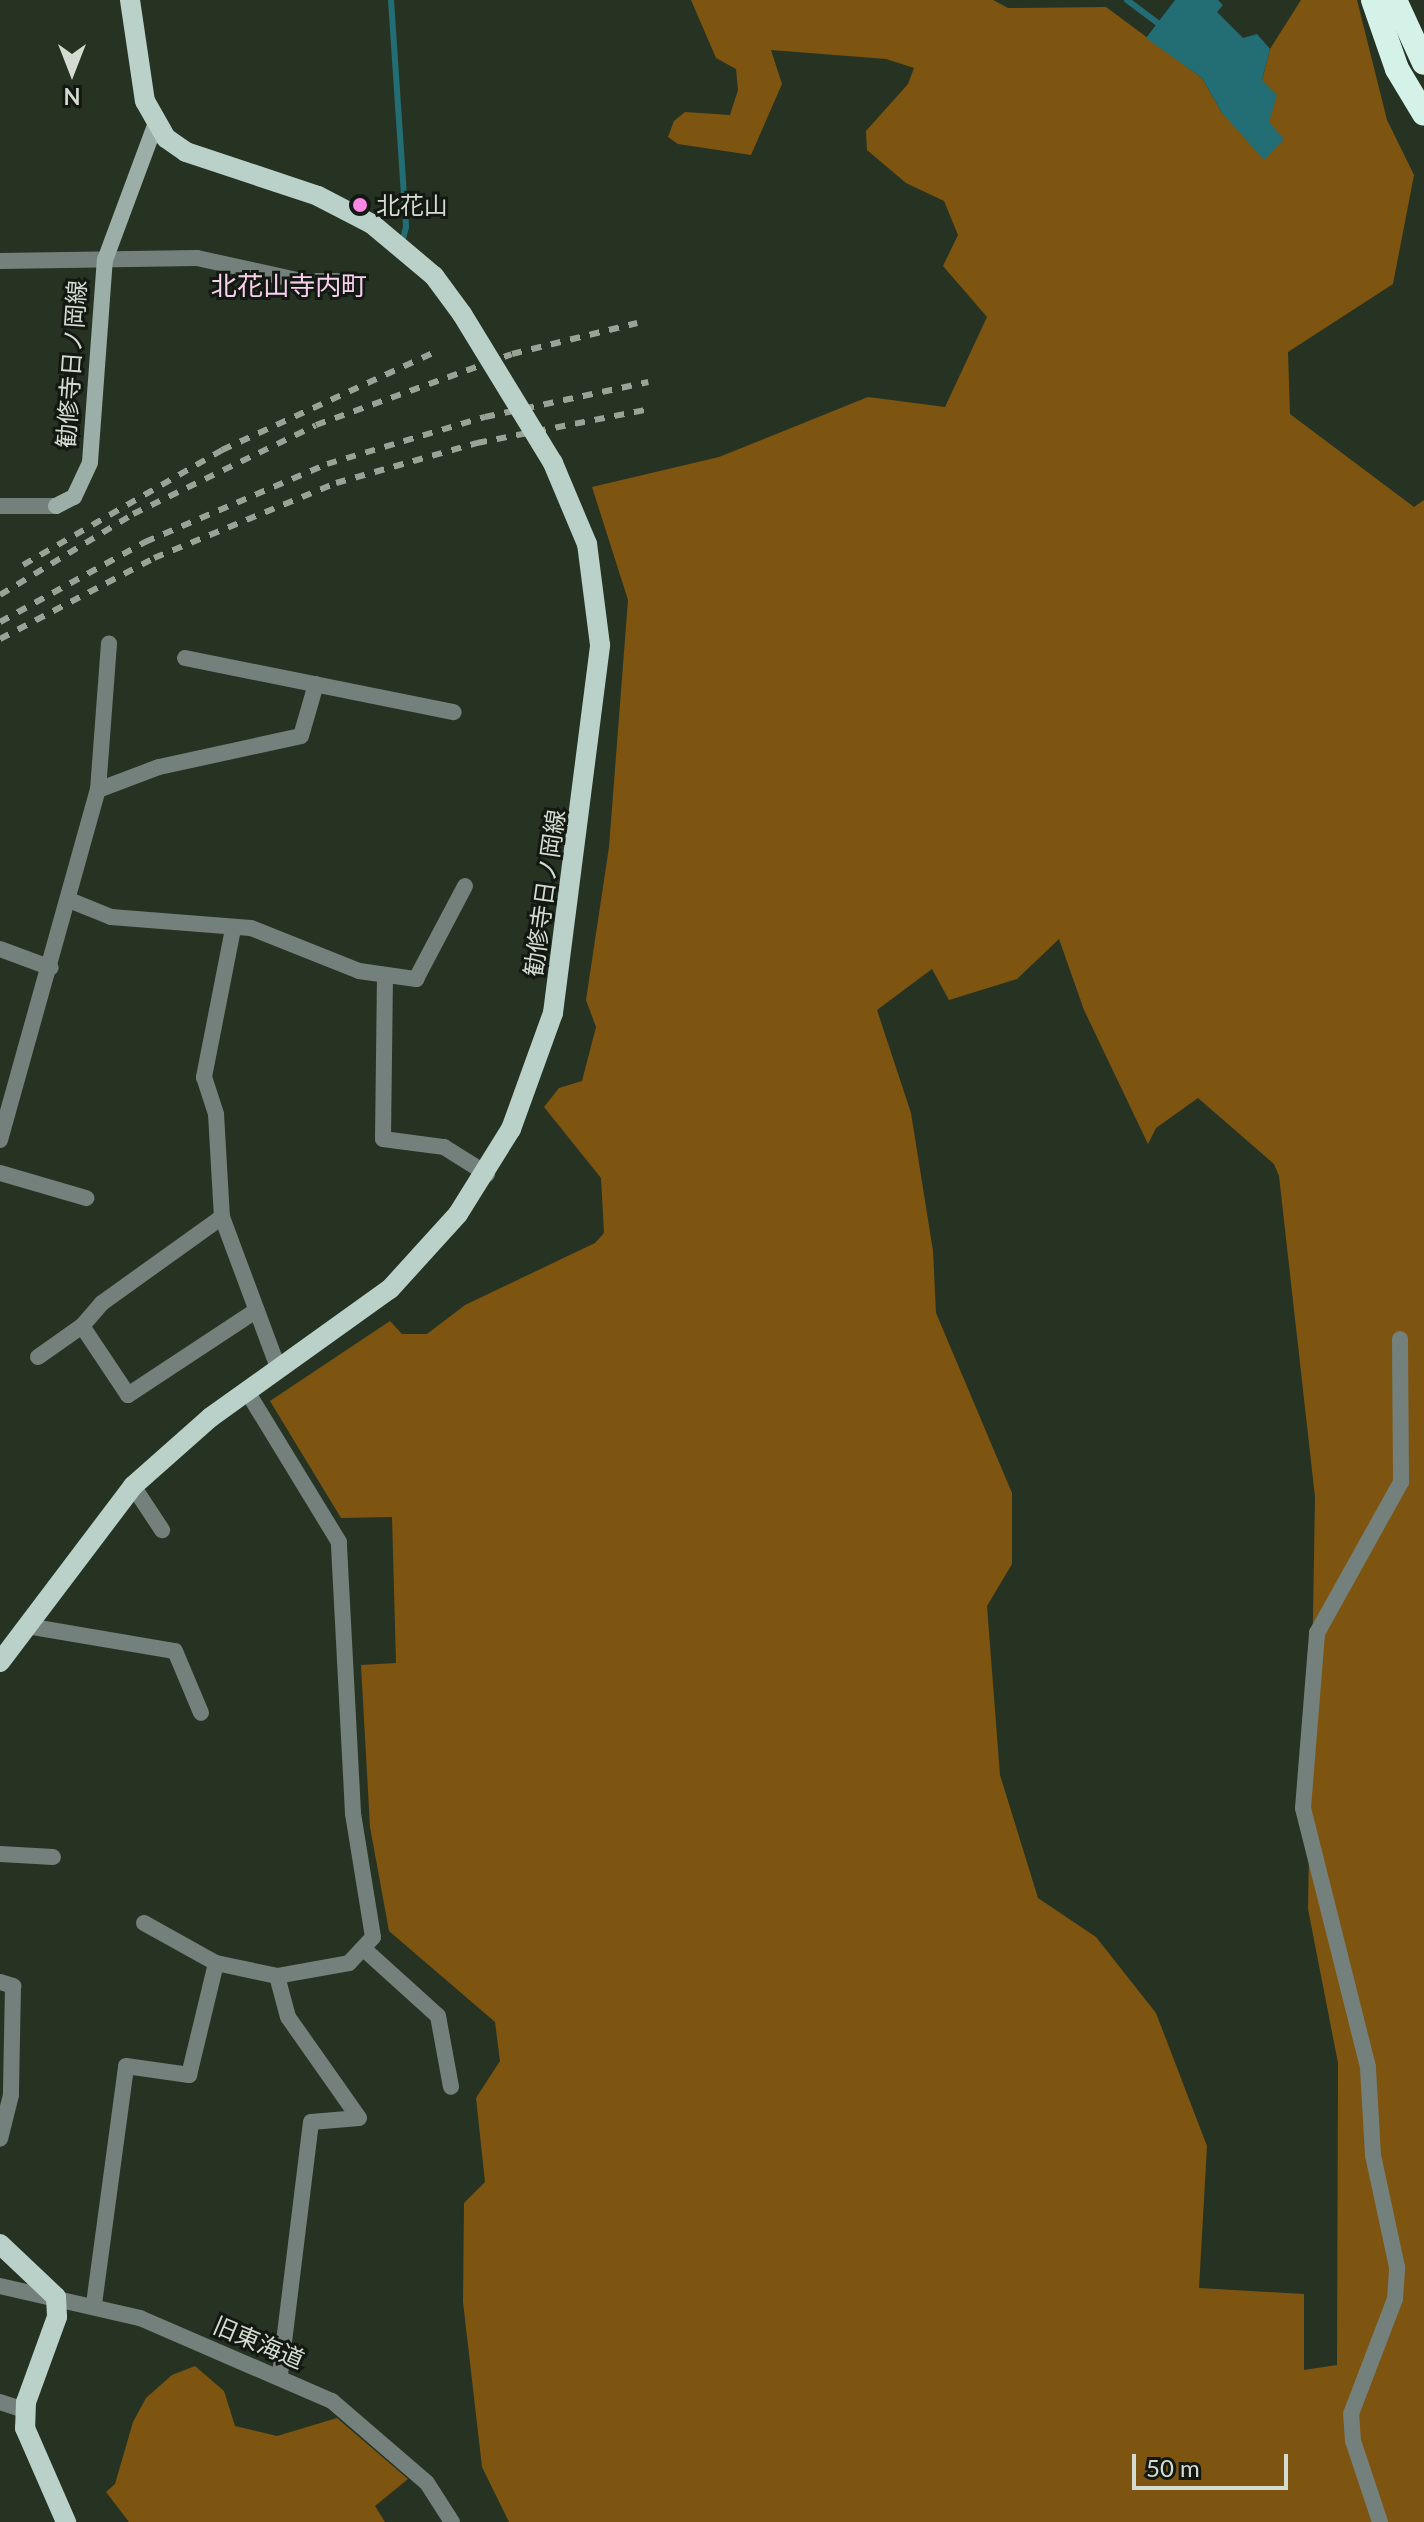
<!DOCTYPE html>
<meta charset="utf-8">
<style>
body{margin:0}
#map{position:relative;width:1424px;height:2522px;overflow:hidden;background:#263323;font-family:Lato,"Noto Sans JP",sans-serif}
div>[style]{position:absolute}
.forest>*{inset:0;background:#7d5410}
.water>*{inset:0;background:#236d75}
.stream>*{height:6px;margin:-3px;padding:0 3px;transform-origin:3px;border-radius:3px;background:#236d75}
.street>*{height:16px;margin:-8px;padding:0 8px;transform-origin:8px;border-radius:8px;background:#74807c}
.secondary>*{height:16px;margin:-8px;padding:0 8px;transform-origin:8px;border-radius:8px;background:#9baea7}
.primary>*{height:20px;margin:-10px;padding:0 10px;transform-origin:10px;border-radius:10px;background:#b9d1c9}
.highway>*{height:24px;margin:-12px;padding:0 12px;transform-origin:12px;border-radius:12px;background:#d4f2e8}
.rail>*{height:6px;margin-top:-3px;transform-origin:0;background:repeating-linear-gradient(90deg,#99a397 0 10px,transparent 0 20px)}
.primary-bridge>*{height:20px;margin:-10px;padding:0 10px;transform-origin:10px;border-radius:10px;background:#b9d1c9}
.dots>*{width:22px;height:22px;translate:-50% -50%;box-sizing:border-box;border:4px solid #131912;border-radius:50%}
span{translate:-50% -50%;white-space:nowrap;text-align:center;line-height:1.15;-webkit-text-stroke:6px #131912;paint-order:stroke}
.poi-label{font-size:24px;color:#d4dcd2}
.left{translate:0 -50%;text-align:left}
.street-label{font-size:24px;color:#d4dcd2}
.neighbourhood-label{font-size:26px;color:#f8d0ee}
.north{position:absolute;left:32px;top:32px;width:80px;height:80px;-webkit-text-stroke:6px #131912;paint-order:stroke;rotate:180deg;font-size:22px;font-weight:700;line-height:32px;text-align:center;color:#d4dcd2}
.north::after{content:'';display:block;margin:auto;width:28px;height:36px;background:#d4dcd2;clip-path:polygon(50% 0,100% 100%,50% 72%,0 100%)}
.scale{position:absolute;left:1132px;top:2454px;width:156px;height:36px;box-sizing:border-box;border:4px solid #d4dcd2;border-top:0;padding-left:10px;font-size:24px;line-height:28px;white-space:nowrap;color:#d4dcd2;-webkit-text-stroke:6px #131912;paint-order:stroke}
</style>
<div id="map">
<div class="forest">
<i style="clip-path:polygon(evenodd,691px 0,993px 0,1008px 8px,1106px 7px,1202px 78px,1222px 113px,1269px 122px,1262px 80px,1270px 49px,1301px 0,1357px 0,1387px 120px,1414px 175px,1393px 284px,1288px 352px,1290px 414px,1414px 507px,1424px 500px,1424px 2522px,509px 2522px,482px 2467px,463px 2302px,464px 2203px,485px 2182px,476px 2098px,500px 2061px,495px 2022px,389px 1931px,370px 1827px,361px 1665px,396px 1663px,392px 1517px,341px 1518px,270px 1401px,390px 1321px,402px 1334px,427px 1334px,465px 1305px,595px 1243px,604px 1233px,601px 1178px,544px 1107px,559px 1088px,582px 1081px,596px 1027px,586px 1000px,609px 847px,628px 600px,592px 487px,719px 457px,868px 397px,945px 407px,987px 317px,943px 266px,958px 235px,944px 201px,906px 183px,867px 150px,866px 131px,908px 84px,914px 68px,886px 59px,771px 50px,782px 84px,751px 155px,678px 144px,668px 137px,674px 121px,685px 112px,730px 115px,738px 90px,736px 69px,716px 58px,691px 0,1059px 939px,1084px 1010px,1148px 1144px,1156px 1128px,1198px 1098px,1274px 1164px,1279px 1176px,1315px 1497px,1308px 1909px,1338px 2063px,1337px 2365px,1304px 2370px,1304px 2294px,1199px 2288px,1207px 2146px,1156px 2013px,1096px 1937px,1038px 1898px,1000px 1775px,987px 1606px,1012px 1564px,1012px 1493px,936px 1313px,933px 1251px,911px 1113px,877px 1010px,932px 969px,949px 1000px,1017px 979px,1059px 939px)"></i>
<i style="clip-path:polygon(195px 2366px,224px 2391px,235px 2426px,277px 2436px,337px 2418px,408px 2479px,375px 2506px,385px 2522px,129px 2522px,106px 2492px,115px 2484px,133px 2422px,146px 2398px,172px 2375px)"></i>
</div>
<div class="water">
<i style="clip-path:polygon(1175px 0,1218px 0,1223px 5px,1217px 12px,1243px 38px,1257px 34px,1270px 49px,1262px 80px,1277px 95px,1269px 122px,1284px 139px,1264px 160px,1222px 113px,1202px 78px,1146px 38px)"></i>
</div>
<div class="stream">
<i style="left:391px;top:0;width:227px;rotate:86.2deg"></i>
<i style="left:406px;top:227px;width:16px;rotate:104deg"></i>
<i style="left:1127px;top:0;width:45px;rotate:36.9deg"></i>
</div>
<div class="street">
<i style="left:0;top:261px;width:197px;rotate:-0.9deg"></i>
<i style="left:197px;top:258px;width:107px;rotate:12.4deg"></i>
<i style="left:302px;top:281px;width:35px"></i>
<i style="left:0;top:506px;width:56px"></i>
<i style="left:185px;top:658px;width:274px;rotate:11.4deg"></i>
<i style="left:98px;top:790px;width:65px;rotate:-20.7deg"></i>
<i style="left:159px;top:767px;width:145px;rotate:-12.3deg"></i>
<i style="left:301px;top:736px;width:54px;rotate:-73.9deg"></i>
<i style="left:69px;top:900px;width:45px;rotate:22deg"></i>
<i style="left:111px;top:917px;width:140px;rotate:4.5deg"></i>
<i style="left:251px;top:928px;width:116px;rotate:21.7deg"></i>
<i style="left:359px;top:971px;width:58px;rotate:8deg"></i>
<i style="left:416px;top:979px;width:105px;rotate:-62.2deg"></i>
<i style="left:233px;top:929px;width:151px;rotate:101.1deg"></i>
<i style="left:204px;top:1077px;width:39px;rotate:72deg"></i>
<i style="left:216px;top:1114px;width:103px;rotate:86.7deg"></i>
<i style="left:222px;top:1217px;width:163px;rotate:69.6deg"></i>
<i style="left:0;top:949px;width:54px;rotate:20.4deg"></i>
<i style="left:385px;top:975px;width:164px;rotate:90.7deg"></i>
<i style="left:383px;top:1139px;width:62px;rotate:7.5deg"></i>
<i style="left:444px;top:1147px;width:51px;rotate:32.1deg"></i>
<i style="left:0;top:1140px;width:363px;rotate:-74.4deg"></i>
<i style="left:98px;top:790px;width:147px;rotate:-85.7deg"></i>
<i style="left:0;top:1173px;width:90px;rotate:16.2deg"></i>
<i style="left:222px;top:1217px;width:148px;rotate:144.4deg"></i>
<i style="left:102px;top:1303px;width:30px;rotate:131deg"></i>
<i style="left:82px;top:1326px;width:83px;rotate:56.3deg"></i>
<i style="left:128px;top:1395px;width:154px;rotate:-33.4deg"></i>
<i style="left:38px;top:1357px;width:54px;rotate:-35.2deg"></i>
<i style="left:133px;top:1486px;width:53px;rotate:56.6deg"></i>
<i style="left:27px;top:1626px;width:150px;rotate:9.6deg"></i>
<i style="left:175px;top:1651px;width:67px;rotate:67.2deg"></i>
<i style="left:0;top:1854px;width:53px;rotate:3.2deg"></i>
<i style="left:144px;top:1923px;width:82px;rotate:29.1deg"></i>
<i style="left:216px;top:1963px;width:62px;rotate:12deg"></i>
<i style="left:277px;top:1976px;width:73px;rotate:-10.2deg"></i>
<i style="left:349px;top:1963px;width:35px;rotate:-47deg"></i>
<i style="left:373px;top:1937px;width:126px;rotate:-99.2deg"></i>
<i style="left:353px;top:1813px;width:271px;rotate:-93deg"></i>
<i style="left:339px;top:1542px;width:177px;rotate:-121.4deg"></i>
<i style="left:365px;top:1950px;width:98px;rotate:42.1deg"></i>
<i style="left:438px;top:2016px;width:72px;rotate:79.6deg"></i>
<i style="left:277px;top:1976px;width:42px;rotate:75deg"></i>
<i style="left:288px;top:2017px;width:123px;rotate:54.9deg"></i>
<i style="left:359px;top:2118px;width:48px;rotate:175.2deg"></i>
<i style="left:311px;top:2122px;width:255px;rotate:97deg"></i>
<i style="left:0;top:1982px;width:14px;rotate:17deg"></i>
<i style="left:13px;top:1986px;width:109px;rotate:91.1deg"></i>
<i style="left:11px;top:2095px;width:45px;rotate:104deg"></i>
<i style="left:0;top:2286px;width:144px;rotate:12.9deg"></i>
<i style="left:140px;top:2318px;width:209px;rotate:23.4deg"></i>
<i style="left:332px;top:2401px;width:125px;rotate:40.8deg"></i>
<i style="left:427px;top:2483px;width:46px;rotate:57.3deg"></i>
<i style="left:94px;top:2304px;width:240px;rotate:-82.3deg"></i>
<i style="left:126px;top:2066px;width:64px;rotate:8.1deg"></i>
<i style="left:189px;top:2075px;width:115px;rotate:-76.4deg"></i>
<i style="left:0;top:2402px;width:26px;rotate:18deg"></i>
<i style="left:1380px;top:2522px;width:85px;rotate:-108.4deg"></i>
<i style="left:1353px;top:2441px;width:27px;rotate:-94deg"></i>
<i style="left:1351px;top:2414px;width:123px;rotate:-69.1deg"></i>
<i style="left:1395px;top:2299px;width:32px;rotate:-86deg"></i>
<i style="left:1397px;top:2267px;width:115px;rotate:-102.1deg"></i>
<i style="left:1373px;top:2155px;width:88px;rotate:-93.3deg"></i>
<i style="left:1368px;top:2067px;width:267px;rotate:-104.1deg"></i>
<i style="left:1303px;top:1808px;width:176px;rotate:-85.4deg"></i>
<i style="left:1317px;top:1633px;width:173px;rotate:-60.9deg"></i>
<i style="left:1401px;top:1482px;width:143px;rotate:-90.4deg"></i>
</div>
<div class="secondary">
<i style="left:56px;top:506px;width:20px;rotate:-27deg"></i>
<i style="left:74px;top:497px;width:38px;rotate:-65deg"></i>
<i style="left:90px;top:462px;width:203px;rotate:-85.8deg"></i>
<i style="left:105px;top:260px;width:146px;rotate:-69.6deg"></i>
</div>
<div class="primary">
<i style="left:130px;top:0;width:102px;rotate:81.6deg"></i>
<i style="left:145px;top:101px;width:43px;rotate:60.4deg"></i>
<i style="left:166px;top:138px;width:24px;rotate:35deg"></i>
<i style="left:186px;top:152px;width:139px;rotate:18.4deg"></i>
<i style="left:318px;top:196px;width:61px;rotate:27.4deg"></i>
<i style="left:372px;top:224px;width:81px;rotate:40deg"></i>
<i style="left:434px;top:276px;width:47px;rotate:53.6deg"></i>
<i style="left:0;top:1662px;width:221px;rotate:-52.9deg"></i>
<i style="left:133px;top:1486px;width:104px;rotate:-41.5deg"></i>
<i style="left:211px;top:1417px;width:220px;rotate:-35.6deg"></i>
<i style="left:390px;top:1289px;width:101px;rotate:-47.8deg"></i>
<i style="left:458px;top:1214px;width:100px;rotate:-58.1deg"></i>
<i style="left:511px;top:1129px;width:123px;rotate:-70.1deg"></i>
<i style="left:553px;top:1013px;width:371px;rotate:-82.7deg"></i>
<i style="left:600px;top:645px;width:102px;rotate:-97.3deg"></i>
<i style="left:587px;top:544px;width:88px;rotate:-112.8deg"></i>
<i style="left:0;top:2244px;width:77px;rotate:43.4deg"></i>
<i style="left:56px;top:2297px;width:20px;rotate:87deg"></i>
<i style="left:57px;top:2317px;width:90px;rotate:110deg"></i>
<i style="left:26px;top:2402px;width:26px;rotate:92deg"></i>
<i style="left:25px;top:2428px;width:103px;rotate:66.4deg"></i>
</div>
<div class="highway">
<i style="left:1373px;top:0;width:73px;rotate:70.8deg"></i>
<i style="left:1397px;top:69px;width:52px;rotate:59deg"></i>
<i style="left:1395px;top:0;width:69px;rotate:65.3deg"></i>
</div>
<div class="rail">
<i style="left:23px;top:565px;width:230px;rotate:-30deg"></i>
<i style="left:222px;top:450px;width:232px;rotate:-24.7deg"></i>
<i style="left:0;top:595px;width:156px;rotate:-31.3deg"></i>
<i style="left:133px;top:514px;width:203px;rotate:-25.9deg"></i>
<i style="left:316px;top:425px;width:208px;rotate:-19.9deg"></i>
<i style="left:512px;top:354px;width:129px;rotate:-13.9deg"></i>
<i style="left:0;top:622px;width:166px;rotate:-28.9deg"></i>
<i style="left:145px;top:542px;width:198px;rotate:-23.2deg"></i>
<i style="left:327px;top:464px;width:165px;rotate:-16.6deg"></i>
<i style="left:485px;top:417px;width:167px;rotate:-12.1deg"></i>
<i style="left:0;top:639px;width:174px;rotate:-27.7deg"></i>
<i style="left:154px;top:558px;width:197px;rotate:-22.4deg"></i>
<i style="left:336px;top:483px;width:147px;rotate:-15.8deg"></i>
<i style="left:477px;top:443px;width:177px;rotate:-11.1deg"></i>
</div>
<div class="primary-bridge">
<i style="left:462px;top:314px;width:175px;rotate:58.6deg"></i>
</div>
<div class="dots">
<i style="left:360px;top:205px;background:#fc86e4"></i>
</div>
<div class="poi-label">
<span class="left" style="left:376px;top:205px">北花山</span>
</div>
<div class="street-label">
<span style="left:71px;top:364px;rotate:-86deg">勧修寺日ノ岡線</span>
<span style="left:544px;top:893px;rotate:-82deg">勧修寺日ノ岡線</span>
<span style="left:259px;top:2342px;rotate:23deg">旧東海道</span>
</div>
<div class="neighbourhood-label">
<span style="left:289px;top:286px">北花山寺内町</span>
</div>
<div class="north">N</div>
<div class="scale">50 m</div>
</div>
